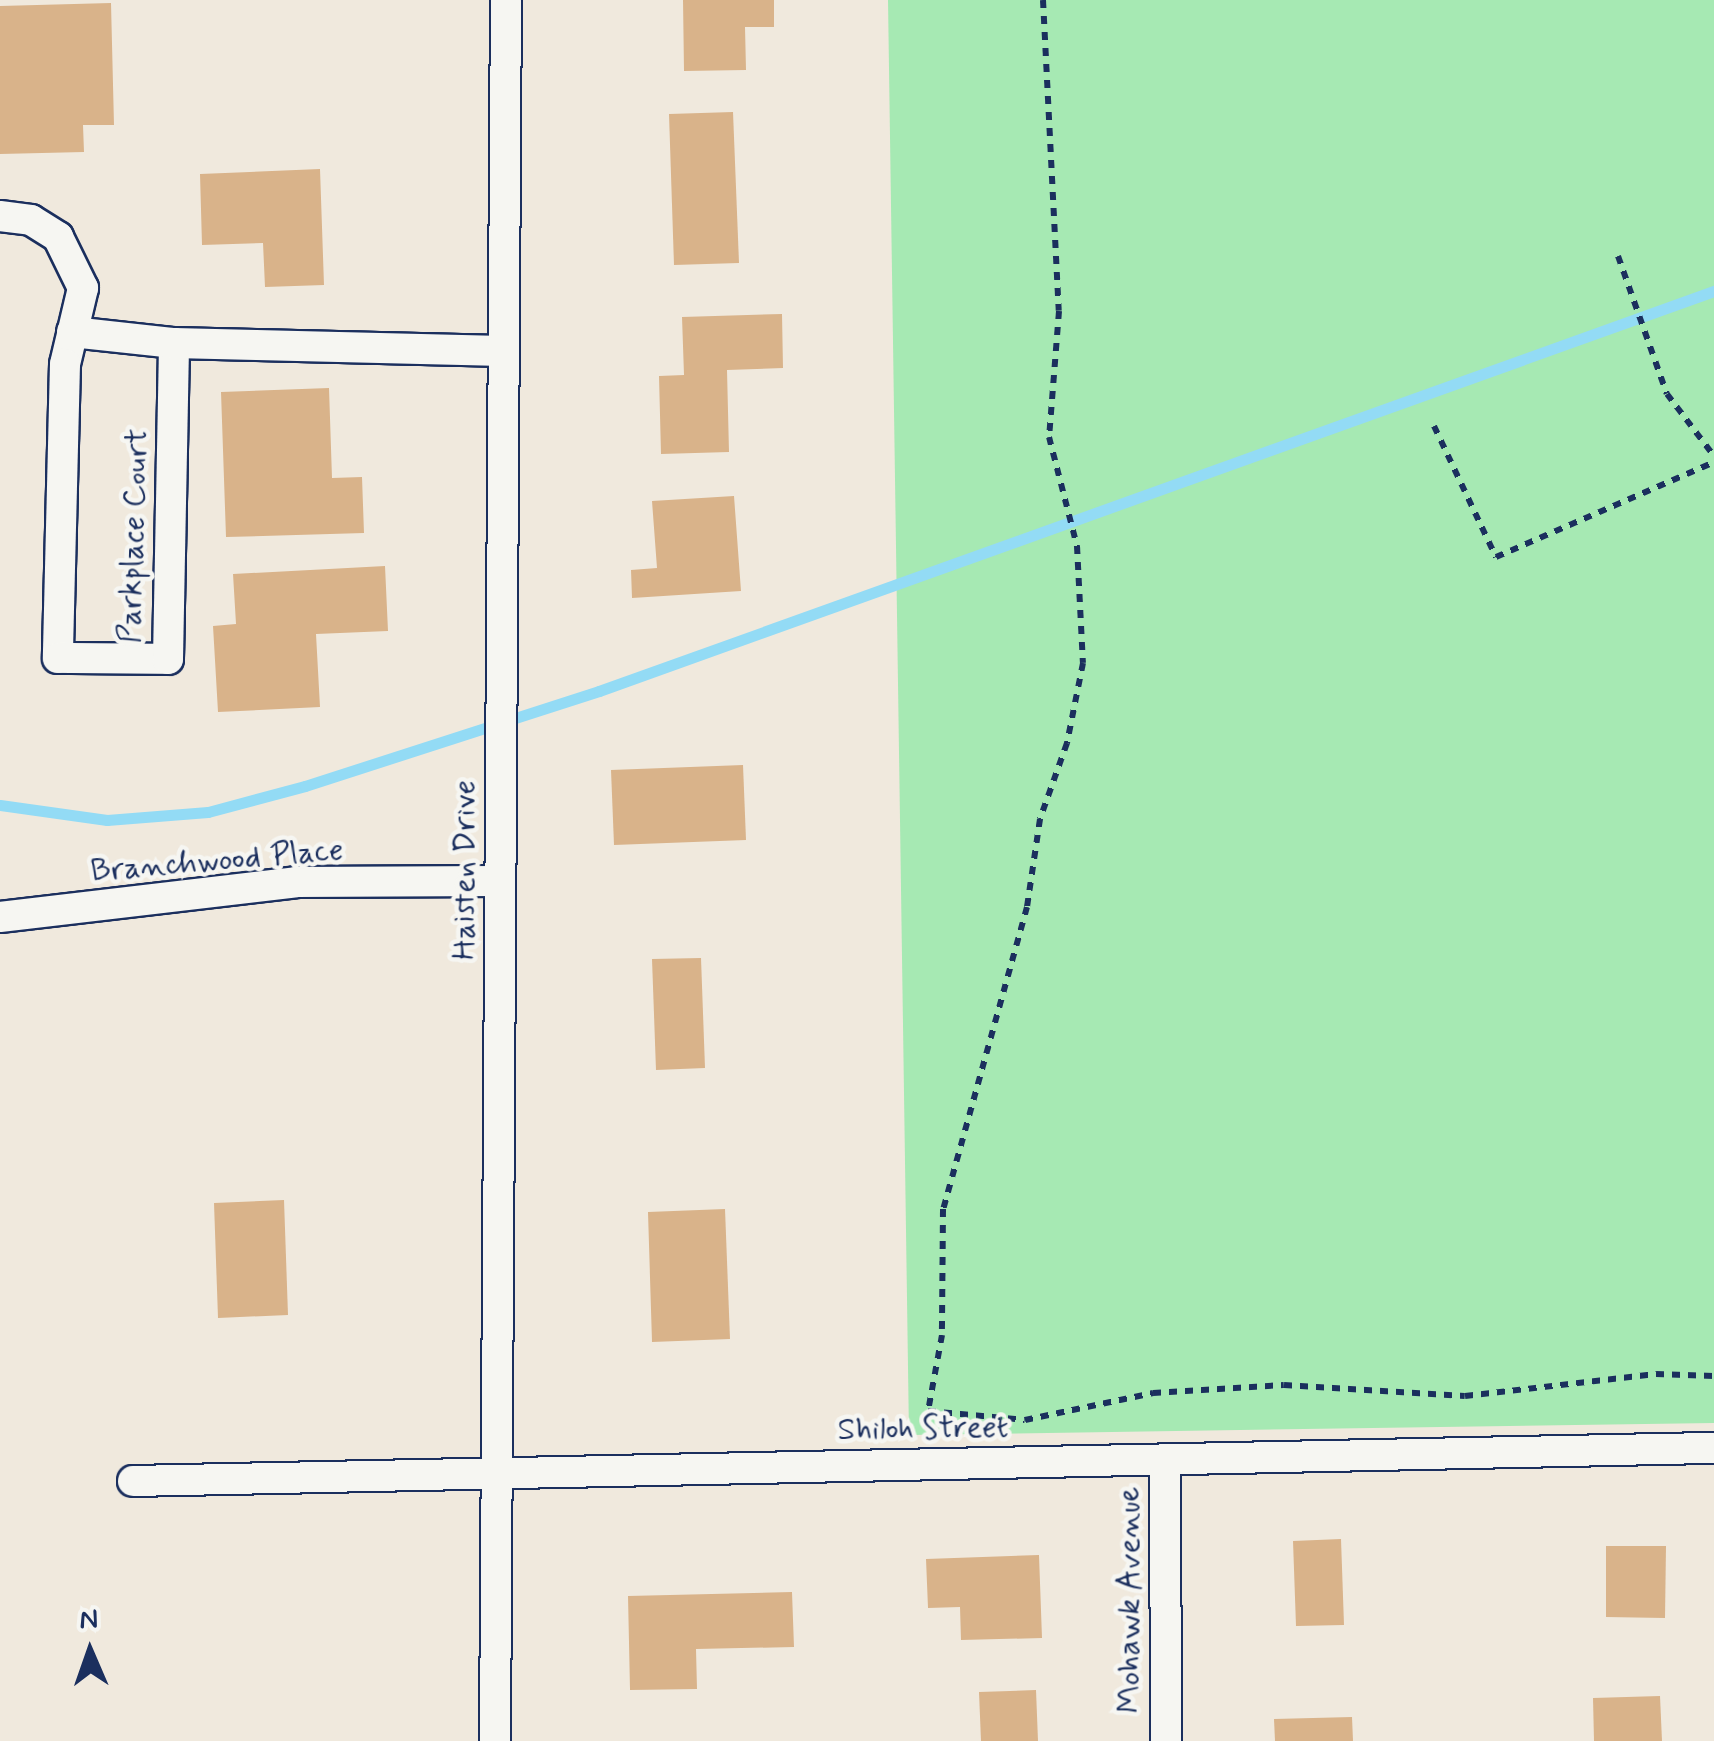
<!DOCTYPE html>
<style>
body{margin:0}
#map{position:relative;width:1714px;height:1741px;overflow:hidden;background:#f0e9dd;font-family:Mynerve,sans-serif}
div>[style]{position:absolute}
.green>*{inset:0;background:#a6e9b3}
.stream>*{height:11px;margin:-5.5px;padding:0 5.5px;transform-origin:5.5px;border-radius:5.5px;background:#93dbf5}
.building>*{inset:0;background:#d9b38a}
.path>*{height:6px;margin-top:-3px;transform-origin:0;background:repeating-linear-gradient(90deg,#1b2f5e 0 8px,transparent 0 16px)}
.roads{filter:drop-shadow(2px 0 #1b2f5e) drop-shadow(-2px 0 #1b2f5e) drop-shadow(0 2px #1b2f5e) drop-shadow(0 -2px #1b2f5e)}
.minor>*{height:30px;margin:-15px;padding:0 15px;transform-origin:15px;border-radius:15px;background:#f6f6f2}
span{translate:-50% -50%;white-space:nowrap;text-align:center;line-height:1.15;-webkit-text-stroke:9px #f6f6f2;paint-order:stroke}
.street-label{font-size:32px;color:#1b2f5e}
.north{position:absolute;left:40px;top:1601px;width:100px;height:100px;-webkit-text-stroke:8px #f6f6f2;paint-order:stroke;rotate:358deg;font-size:28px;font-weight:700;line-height:40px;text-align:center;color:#1b2f5e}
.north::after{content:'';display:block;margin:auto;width:35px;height:45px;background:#1b2f5e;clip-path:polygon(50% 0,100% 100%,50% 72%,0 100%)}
</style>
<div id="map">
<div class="green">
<i style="clip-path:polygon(888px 0,1714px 0,1714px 1423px,909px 1435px)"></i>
</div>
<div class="stream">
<i style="left:0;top:805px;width:108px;rotate:8deg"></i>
<i style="left:107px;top:820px;width:101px;rotate:-4.5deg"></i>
<i style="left:208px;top:812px;width:100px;rotate:-15deg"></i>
<i style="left:305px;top:786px;width:309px;rotate:-17.9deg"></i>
<i style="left:599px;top:691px;width:1185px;rotate:-19.74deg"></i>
</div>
<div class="building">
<i style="clip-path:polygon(683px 0,774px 0,774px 27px,745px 27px,746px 70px,684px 71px)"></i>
<i style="clip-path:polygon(111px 3px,114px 125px,83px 125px,84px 152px,0 154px,0 6px)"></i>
<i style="clip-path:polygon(733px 112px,739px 263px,674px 265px,669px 114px)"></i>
<i style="clip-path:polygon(320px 169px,324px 285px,265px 287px,263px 243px,202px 245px,200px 174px)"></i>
<i style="clip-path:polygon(782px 314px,783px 368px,727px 370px,729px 452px,661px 454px,659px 376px,684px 375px,682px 317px)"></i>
<i style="clip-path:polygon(329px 388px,332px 478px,362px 477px,364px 533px,226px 537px,221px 392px)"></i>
<i style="clip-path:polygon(734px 496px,741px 591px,632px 598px,631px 570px,657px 568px,652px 501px)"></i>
<i style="clip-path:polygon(385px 566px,388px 631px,316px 634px,320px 707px,218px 712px,213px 626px,236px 624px,233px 574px)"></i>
<i style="clip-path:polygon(743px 765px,746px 840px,614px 845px,611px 770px)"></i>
<i style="clip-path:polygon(701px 958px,705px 1068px,656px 1070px,652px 959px)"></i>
<i style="clip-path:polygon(284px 1200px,288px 1315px,218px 1318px,214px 1203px)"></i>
<i style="clip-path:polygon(725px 1209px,730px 1339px,652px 1342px,648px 1212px)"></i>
<i style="clip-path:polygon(1341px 1539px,1344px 1625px,1296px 1626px,1293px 1541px)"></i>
<i style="clip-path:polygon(1606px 1546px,1666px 1546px,1665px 1618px,1606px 1617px)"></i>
<i style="clip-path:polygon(1039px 1555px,1042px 1638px,961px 1640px,960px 1607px,928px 1608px,926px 1559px)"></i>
<i style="clip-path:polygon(792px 1592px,794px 1647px,696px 1649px,697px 1689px,630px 1690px,628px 1596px)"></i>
<i style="clip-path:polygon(1036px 1690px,1038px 1741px,981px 1741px,979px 1692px)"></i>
<i style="clip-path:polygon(1660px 1696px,1662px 1741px,1594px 1741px,1593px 1698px)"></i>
<i style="clip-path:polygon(1352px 1717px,1353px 1741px,1275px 1741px,1274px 1719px)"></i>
</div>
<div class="path">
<i style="left:1043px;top:0;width:311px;rotate:87.1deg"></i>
<i style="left:1059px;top:311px;width:126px;rotate:94.5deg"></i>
<i style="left:1049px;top:437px;width:113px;rotate:75.6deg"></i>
<i style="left:1077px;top:546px;width:117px;rotate:87.1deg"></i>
<i style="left:1083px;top:663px;width:82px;rotate:101.3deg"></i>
<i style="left:1067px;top:743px;width:81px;rotate:109.6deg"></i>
<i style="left:1040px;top:819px;width:89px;rotate:98.4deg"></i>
<i style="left:1027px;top:907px;width:313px;rotate:105.5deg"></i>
<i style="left:943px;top:1209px;width:126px;rotate:90.5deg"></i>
<i style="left:942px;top:1335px;width:77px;rotate:100.4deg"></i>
<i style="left:928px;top:1411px;width:97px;rotate:5.3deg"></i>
<i style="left:1025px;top:1420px;width:131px;rotate:-11.9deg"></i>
<i style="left:1153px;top:1393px;width:131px;rotate:-3.5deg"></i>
<i style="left:1284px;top:1385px;width:181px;rotate:3.5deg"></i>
<i style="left:1465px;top:1396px;width:192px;rotate:-6.6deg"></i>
<i style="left:1656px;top:1374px;width:58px;rotate:2deg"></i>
<i style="left:1618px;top:256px;width:146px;rotate:70.5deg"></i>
<i style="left:1667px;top:394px;width:78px;rotate:52.8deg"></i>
<i style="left:1434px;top:426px;width:145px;rotate:64.7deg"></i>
<i style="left:1496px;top:557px;width:238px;rotate:-23.5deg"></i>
</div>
<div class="roads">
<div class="minor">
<i style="left:0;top:216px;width:31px;rotate:7deg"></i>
<i style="left:31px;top:220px;width:32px;rotate:32deg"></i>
<i style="left:58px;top:237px;width:57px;rotate:63.9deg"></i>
<i style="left:83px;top:288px;width:78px;rotate:103.3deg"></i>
<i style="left:65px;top:364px;width:294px;rotate:91.4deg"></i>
<i style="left:58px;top:658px;width:110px;rotate:0.5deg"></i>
<i style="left:168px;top:659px;width:316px;rotate:-88.9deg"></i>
<i style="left:72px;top:332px;width:103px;rotate:6.2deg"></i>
<i style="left:174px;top:343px;width:329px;rotate:1.4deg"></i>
<i style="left:0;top:917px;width:298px;rotate:-6.7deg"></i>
<i style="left:296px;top:882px;width:204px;rotate:-0.3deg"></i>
<i style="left:1165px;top:1459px;width:282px;rotate:89.8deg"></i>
<i style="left:133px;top:1481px;width:1581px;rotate:-1.2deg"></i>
<i style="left:495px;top:1741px;width:1741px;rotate:-89.64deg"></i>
</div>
</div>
<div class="street-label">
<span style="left:134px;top:536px;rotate:-88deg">Parkplace Court</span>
<span style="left:217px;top:861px;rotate:-5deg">Branchwood Place</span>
<span style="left:465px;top:870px;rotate:-90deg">Haisten Drive</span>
<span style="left:923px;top:1429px;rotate:-1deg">Shiloh Street</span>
<span style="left:1130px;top:1600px;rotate:-90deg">Mohawk Avenue</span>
</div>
<div class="north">N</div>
</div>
